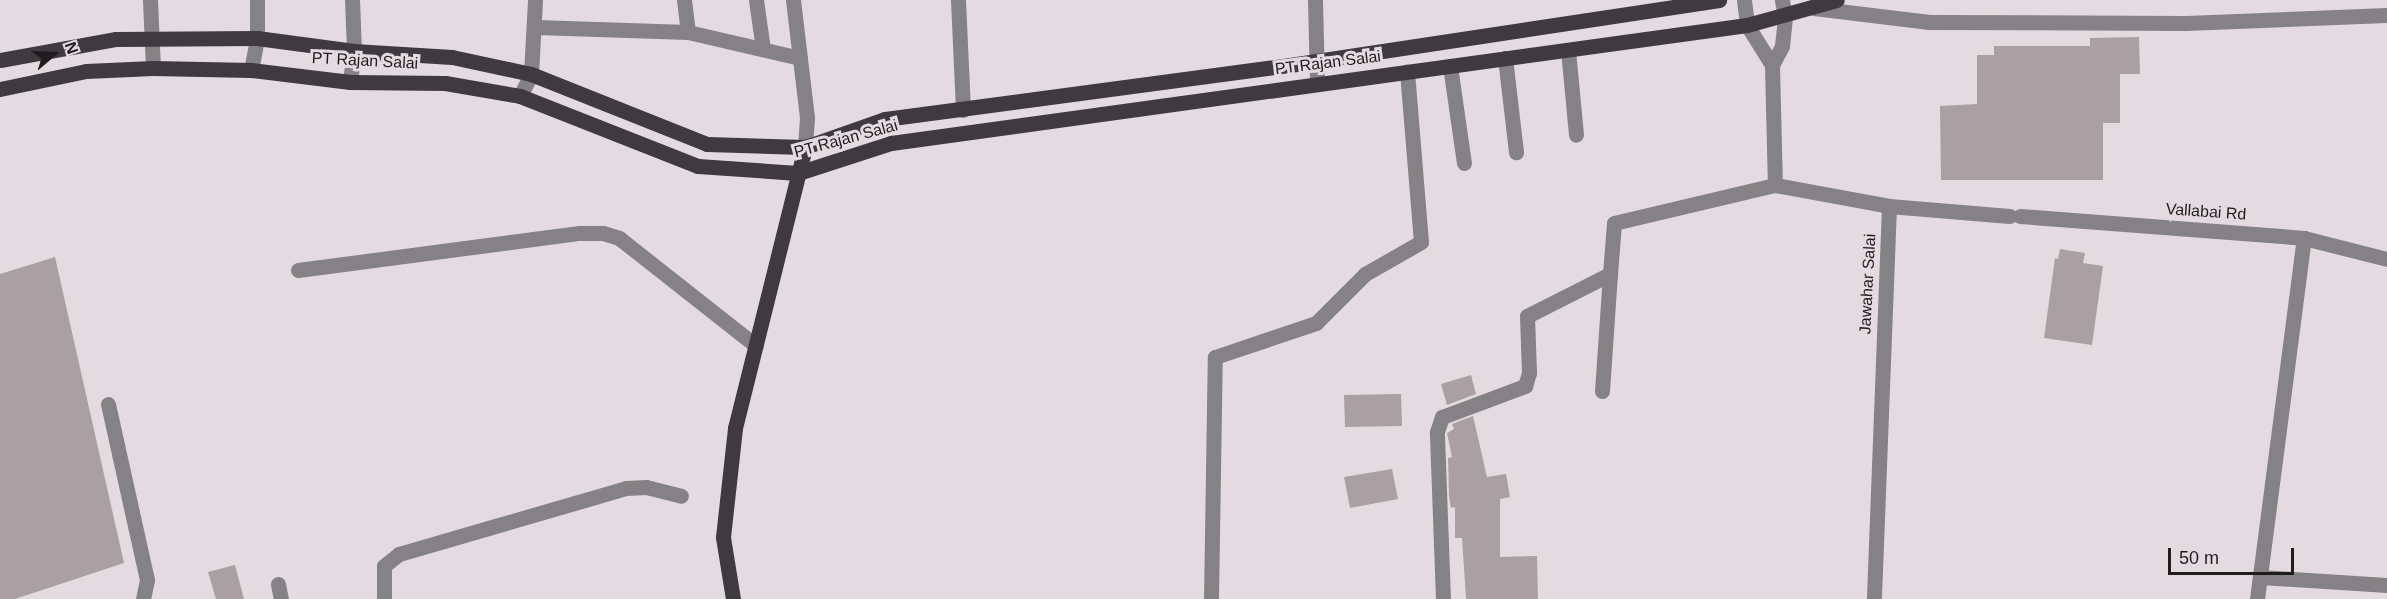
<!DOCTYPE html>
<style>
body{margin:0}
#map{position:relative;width:2387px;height:599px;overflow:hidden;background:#e4dbe1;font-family:Arial,sans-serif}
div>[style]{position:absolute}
.building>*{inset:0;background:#aa9fa2}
.minor>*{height:15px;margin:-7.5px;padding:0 7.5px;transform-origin:7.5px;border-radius:7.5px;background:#858285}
.major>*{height:15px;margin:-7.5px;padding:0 7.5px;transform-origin:7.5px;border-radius:7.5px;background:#3e3a3f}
span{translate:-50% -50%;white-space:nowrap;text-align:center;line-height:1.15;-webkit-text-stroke:6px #e4dbe1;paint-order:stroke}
.street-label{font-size:16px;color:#1f1c1e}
.north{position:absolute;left:24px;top:24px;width:60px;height:60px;-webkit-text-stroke:4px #e4dbe1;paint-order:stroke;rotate:71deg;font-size:16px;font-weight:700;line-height:24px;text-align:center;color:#1f1c1e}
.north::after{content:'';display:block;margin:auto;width:21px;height:27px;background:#1f1c1e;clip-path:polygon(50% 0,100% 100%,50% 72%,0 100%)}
.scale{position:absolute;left:2168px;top:548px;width:126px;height:27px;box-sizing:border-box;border:3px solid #1f1c1e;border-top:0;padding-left:8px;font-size:18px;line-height:21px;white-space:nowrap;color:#1f1c1e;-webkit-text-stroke:4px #e4dbe1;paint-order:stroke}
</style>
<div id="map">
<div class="building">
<i style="clip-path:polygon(2139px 37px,2140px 74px,2120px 74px,2120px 123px,2103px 123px,2103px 180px,1941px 180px,1940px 106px,1977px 104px,1977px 55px,1994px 55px,1994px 46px,2090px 46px,2090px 38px)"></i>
<i style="clip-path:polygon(2060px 249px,2085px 253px,2083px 263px,2103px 266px,2092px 345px,2044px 338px,2055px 258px,2058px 259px)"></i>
<i style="clip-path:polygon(55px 257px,124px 563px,15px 599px,0 599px,0 274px)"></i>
<i style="clip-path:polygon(1471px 375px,1476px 394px,1447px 405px,1441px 384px)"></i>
<i style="clip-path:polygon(1401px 394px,1402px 426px,1345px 427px,1344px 395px)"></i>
<i style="clip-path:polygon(1473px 416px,1487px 477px,1506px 474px,1510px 497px,1500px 499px,1500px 557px,1537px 556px,1538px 599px,1466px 599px,1462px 538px,1455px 538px,1455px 507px,1451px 508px,1449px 496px,1448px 458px,1452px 457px,1447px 433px,1454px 429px,1452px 424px)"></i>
<i style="clip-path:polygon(1392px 469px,1398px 499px,1350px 508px,1344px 477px)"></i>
<i style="clip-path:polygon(235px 565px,244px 599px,216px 599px,208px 572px)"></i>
</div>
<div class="minor">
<i style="left:150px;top:0;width:68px;rotate:87.5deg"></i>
<i style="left:684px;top:0;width:32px;rotate:83deg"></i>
<i style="left:756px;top:0;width:49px;rotate:81.9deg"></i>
<i style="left:793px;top:0;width:119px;rotate:83.2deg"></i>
<i style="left:807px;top:118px;width:29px;rotate:94deg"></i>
<i style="left:958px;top:0;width:110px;rotate:87.4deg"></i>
<i style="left:1315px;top:0;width:82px;rotate:88.6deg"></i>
<i style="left:1744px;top:0;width:25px;rotate:83deg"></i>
<i style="left:1747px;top:25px;width:47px;rotate:58deg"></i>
<i style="left:1772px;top:65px;width:120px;rotate:88.6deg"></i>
<i style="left:1775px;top:185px;width:116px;rotate:10.4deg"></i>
<i style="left:1889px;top:206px;width:393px;rotate:92.2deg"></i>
<i style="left:1814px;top:8px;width:116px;rotate:6.9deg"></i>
<i style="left:1929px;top:22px;width:257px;rotate:0.2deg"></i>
<i style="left:2186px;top:23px;width:201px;rotate:-2.3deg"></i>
<i style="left:536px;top:27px;width:152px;rotate:1.9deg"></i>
<i style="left:688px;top:32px;width:115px;rotate:13.1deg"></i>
<i style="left:1568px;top:50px;width:85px;rotate:84.6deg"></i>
<i style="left:1505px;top:58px;width:95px;rotate:83.3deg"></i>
<i style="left:1772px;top:65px;width:21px;rotate:-62deg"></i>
<i style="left:1782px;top:46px;width:30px;rotate:-84deg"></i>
<i style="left:1785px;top:16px;width:16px;rotate:-101deg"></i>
<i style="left:1450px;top:66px;width:98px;rotate:81.8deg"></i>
<i style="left:251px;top:70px;width:33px;rotate:-79deg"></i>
<i style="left:257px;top:38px;width:38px;rotate:-90deg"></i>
<i style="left:350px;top:82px;width:31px;rotate:-83deg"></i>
<i style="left:354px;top:51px;width:51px;rotate:-92.2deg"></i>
<i style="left:520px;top:96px;width:25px;rotate:-63deg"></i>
<i style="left:531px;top:74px;width:74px;rotate:-86.9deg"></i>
<i style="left:1889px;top:206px;width:121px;rotate:4.7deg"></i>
<i style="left:2020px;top:216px;width:285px;rotate:4.4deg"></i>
<i style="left:2304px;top:238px;width:86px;rotate:14.2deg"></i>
<i style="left:298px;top:270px;width:284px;rotate:-7.5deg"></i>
<i style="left:580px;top:233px;width:23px"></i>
<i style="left:603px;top:233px;width:17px;rotate:17deg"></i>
<i style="left:619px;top:238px;width:174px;rotate:38.2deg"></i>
<i style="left:1602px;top:391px;width:117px;rotate:-86.1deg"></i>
<i style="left:108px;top:404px;width:180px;rotate:77.5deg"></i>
<i style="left:147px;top:580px;width:19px;rotate:102deg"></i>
<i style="left:2260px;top:577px;width:127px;rotate:3.6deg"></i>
<i style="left:278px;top:584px;width:15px;rotate:79deg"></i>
<i style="left:384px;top:599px;width:33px;rotate:-90deg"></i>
<i style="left:384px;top:566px;width:19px;rotate:-39deg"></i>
<i style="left:399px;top:554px;width:236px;rotate:-16.2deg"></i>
<i style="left:626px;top:488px;width:20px;rotate:-3deg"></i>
<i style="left:646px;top:487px;width:36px;rotate:14deg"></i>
<i style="left:1211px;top:599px;width:242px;rotate:-89.1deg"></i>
<i style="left:1215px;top:357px;width:107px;rotate:-18.6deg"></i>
<i style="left:1316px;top:323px;width:69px;rotate:-45deg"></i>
<i style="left:1365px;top:274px;width:64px;rotate:-29.7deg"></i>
<i style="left:1421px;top:242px;width:171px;rotate:-94.7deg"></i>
<i style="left:1443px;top:599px;width:167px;rotate:-92.1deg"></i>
<i style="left:1437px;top:432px;width:16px;rotate:-72deg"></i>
<i style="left:1442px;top:417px;width:89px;rotate:-20.5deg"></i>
<i style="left:1525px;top:386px;width:14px;rotate:-73deg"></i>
<i style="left:1529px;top:373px;width:57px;rotate:-92deg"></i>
<i style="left:1527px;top:316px;width:93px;rotate:-26.8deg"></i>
<i style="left:1610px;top:274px;width:51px;rotate:-85.5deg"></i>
<i style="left:1614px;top:223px;width:165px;rotate:-13.3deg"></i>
<i style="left:2257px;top:599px;width:364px;rotate:-82.6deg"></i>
</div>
<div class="major">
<i style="left:0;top:60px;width:118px;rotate:-10.3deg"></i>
<i style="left:116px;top:39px;width:141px;rotate:-0.4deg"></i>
<i style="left:257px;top:38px;width:98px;rotate:7.6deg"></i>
<i style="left:354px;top:51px;width:98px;rotate:3.5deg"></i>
<i style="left:452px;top:57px;width:81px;rotate:12.1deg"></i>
<i style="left:531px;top:74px;width:189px;rotate:21.7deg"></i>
<i style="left:707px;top:144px;width:98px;rotate:1.8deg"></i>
<i style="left:805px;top:147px;width:85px;rotate:-19.3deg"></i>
<i style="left:885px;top:119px;width:409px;rotate:-7.6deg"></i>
<i style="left:1290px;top:65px;width:434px;rotate:-8.6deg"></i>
<i style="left:0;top:89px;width:88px;rotate:-11.8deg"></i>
<i style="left:86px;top:71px;width:67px;rotate:-2.6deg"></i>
<i style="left:153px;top:68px;width:98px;rotate:1.2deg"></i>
<i style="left:251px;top:70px;width:100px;rotate:6.9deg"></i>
<i style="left:350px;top:82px;width:95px;rotate:0.6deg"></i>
<i style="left:445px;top:83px;width:76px;rotate:9.8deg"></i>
<i style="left:520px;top:96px;width:191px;rotate:21.5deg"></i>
<i style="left:698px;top:166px;width:100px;rotate:4deg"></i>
<i style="left:798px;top:173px;width:98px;rotate:-17.9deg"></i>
<i style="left:891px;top:143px;width:864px;rotate:-7.85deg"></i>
<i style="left:1747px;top:25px;width:93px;rotate:-15.5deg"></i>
<i style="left:733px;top:599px;width:63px;rotate:-99.2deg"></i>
<i style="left:723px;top:537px;width:110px;rotate:-83.7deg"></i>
<i style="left:735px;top:428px;width:290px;rotate:-76deg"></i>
</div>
<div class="street-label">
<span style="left:365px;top:61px;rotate:3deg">PT Rajan Salai</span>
<span style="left:1328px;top:63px;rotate:-7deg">PT Rajan Salai</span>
<span style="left:846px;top:139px;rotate:-15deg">PT Rajan Salai</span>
<span style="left:2206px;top:212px;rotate:4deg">Vallabai Rd</span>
<span style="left:1868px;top:284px;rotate:-87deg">Jawahar Salai</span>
</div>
<div class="north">N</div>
<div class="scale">50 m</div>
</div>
